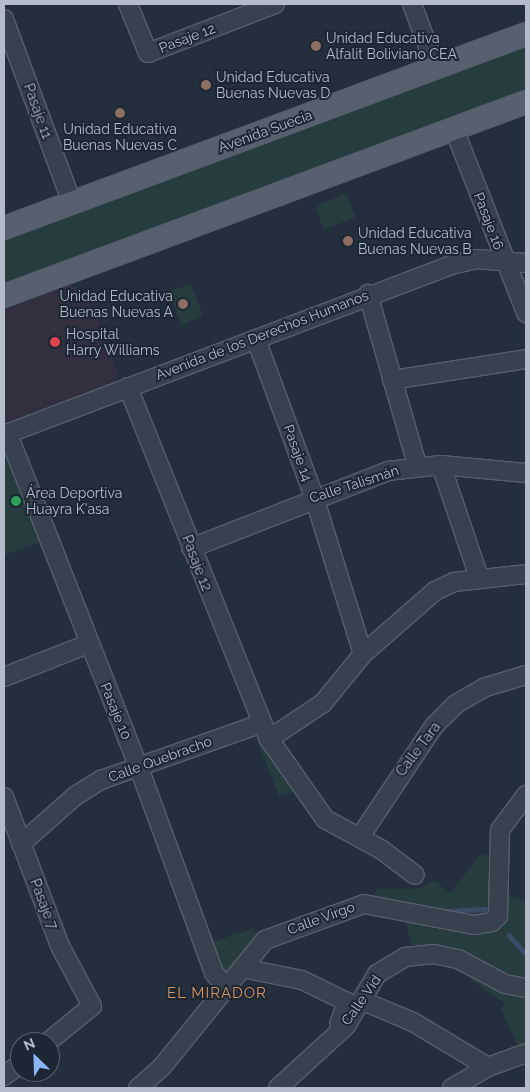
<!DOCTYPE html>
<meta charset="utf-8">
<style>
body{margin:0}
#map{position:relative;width:530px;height:1092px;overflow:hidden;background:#242f3e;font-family:Raleway,sans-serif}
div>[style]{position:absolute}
.medical>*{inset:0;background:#32303f}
.green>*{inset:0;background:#263c3f}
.stream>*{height:4.5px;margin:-2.25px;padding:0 2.25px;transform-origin:2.25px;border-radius:2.25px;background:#394c67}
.roads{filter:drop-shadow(1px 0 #565f6c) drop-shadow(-1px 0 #565f6c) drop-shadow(0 1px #565f6c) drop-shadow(0 -1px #565f6c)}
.minor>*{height:18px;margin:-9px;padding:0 9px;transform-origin:9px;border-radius:9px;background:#38414e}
.major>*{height:22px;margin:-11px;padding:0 11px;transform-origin:11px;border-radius:11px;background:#56606e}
.dots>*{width:14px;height:14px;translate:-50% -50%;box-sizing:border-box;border:2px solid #1d2633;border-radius:50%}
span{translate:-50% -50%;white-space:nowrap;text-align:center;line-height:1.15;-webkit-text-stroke:4px #1d2633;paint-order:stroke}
.street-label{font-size:14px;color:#b4bcc9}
.poi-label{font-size:14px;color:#b4bcc9}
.left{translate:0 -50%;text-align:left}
.right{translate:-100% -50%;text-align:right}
.neighbourhood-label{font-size:15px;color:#d59563;letter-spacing:1px}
.frame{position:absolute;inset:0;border:5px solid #b4bcc9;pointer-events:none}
.north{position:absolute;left:10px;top:1032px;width:50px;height:50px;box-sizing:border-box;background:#1d2633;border:1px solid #59626f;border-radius:50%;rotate:336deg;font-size:14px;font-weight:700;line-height:20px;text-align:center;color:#b4bcc9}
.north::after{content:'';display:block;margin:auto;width:18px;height:22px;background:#8ab4f8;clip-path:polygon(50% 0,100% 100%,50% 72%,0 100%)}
</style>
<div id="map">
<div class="medical">
<i style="clip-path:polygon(69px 284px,87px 293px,118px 373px,115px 379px,112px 384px,4px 426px,4px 310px)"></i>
</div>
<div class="green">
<i style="clip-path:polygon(526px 44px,526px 92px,4px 287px,4px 237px)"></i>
<i style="clip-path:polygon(346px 193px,356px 217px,324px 230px,315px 206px)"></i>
<i style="clip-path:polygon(191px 284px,203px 316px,181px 325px,169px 292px)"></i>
<i style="clip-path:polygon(4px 448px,44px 541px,4px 555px)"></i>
<i style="clip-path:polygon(256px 738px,261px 740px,302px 790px,279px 796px)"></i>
<i style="clip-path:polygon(482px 853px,490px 857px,491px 913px,455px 916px,368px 900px,378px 889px,417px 889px,435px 881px,450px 893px)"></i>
<i style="clip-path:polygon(504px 894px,526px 901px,526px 983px,413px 949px,405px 922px,469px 933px,494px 933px,504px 917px)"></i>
<i style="clip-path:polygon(251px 929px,259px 935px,224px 974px,209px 943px)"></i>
<i style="clip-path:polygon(474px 973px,526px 992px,526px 1049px,519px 1050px,501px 1009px,504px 1003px,470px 979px)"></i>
</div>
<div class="stream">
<i style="left:444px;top:911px;width:41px;rotate:-2.8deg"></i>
<i style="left:509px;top:935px;width:25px;rotate:48deg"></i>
</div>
<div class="roads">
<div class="minor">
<i style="left:128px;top:4px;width:53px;rotate:67.8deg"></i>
<i style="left:148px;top:53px;width:136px;rotate:-21.1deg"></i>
<i style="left:412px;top:4px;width:68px;rotate:69.4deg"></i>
<i style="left:4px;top:19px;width:196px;rotate:69.7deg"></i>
<i style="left:454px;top:129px;width:198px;rotate:68.6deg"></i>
<i style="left:368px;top:294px;width:178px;rotate:74deg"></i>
<i style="left:256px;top:339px;width:168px;rotate:69.8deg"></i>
<i style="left:314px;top:497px;width:164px;rotate:72.7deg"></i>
<i style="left:392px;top:380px;width:136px;rotate:-8.9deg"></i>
<i style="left:128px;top:387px;width:379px;rotate:68.2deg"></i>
<i style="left:269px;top:739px;width:98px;rotate:55deg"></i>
<i style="left:325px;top:819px;width:65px;rotate:28.5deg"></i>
<i style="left:382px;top:850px;width:41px;rotate:37.1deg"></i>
<i style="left:8px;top:434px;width:356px;rotate:68.6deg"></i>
<i style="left:138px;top:765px;width:221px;rotate:69.9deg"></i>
<i style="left:214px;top:973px;width:18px;rotate:49deg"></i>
<i style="left:4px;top:435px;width:478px;rotate:-20.8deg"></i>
<i style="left:451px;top:265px;width:26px;rotate:-13deg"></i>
<i style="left:476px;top:259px;width:50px;rotate:4.6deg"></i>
<i style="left:441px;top:465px;width:118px;rotate:71.3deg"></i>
<i style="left:191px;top:548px;width:212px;rotate:-21.3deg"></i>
<i style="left:388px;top:471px;width:53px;rotate:-6.5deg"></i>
<i style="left:441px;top:465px;width:85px;rotate:5.4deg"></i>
<i style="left:4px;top:677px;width:90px;rotate:-21.4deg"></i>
<i style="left:269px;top:739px;width:65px;rotate:-33.7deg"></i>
<i style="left:323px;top:703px;width:63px;rotate:-50.8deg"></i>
<i style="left:363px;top:654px;width:96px;rotate:-41.2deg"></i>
<i style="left:435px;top:591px;width:21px;rotate:-25deg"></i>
<i style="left:454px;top:582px;width:72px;rotate:-6.3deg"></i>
<i style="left:4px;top:797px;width:159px;rotate:69.4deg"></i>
<i style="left:60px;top:946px;width:68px;rotate:61.9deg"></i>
<i style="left:92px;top:1006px;width:57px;rotate:140.7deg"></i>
<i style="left:360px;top:837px;width:133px;rotate:-56.3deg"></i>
<i style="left:434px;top:726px;width:31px;rotate:-45deg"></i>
<i style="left:456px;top:704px;width:34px;rotate:-30deg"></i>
<i style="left:486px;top:687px;width:42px;rotate:-16.7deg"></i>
<i style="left:21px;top:844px;width:72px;rotate:-41.6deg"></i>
<i style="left:75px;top:796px;width:31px;rotate:-32deg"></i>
<i style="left:101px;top:780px;width:169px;rotate:-19.4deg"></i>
<i style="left:242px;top:968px;width:61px;rotate:11.3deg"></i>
<i style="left:302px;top:980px;width:50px;rotate:26.1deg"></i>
<i style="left:347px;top:1002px;width:23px;rotate:110deg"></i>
<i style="left:363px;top:1001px;width:54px;rotate:22.8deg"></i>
<i style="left:413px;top:1022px;width:87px;rotate:31deg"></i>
<i style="left:4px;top:1076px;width:20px;rotate:-37deg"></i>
<i style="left:138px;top:1088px;width:30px;rotate:-41deg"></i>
<i style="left:161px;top:1068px;width:165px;rotate:-50.9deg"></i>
<i style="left:265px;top:940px;width:105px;rotate:-20deg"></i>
<i style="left:364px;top:904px;width:112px;rotate:10.8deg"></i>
<i style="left:474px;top:925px;width:18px;rotate:-9deg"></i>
<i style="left:492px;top:922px;width:8px;rotate:-45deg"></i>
<i style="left:498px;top:916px;width:86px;rotate:-88.7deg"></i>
<i style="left:500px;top:830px;width:44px;rotate:-53.4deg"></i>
<i style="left:278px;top:1088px;width:92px;rotate:-42.4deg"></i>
<i style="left:346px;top:1026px;width:61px;rotate:-59.2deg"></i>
<i style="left:377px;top:974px;width:33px;rotate:-31deg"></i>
<i style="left:405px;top:957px;width:29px;rotate:-6deg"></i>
<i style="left:434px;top:954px;width:25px;rotate:12deg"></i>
<i style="left:458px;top:959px;width:53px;rotate:28deg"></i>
<i style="left:505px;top:984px;width:21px;rotate:11deg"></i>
<i style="left:452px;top:1088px;width:42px;rotate:-30.3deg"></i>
<i style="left:488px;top:1067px;width:40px;rotate:-20.2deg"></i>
</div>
<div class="major">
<i style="left:4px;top:228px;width:557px;rotate:-20.39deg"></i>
<i style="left:4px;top:296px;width:557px;rotate:-20.39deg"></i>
</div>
</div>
<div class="dots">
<i style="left:316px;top:46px;background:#8d6e63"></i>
<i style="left:206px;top:85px;background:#8d6e63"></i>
<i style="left:120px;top:113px;background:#8d6e63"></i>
<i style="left:348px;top:241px;background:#8d6e63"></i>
<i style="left:183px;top:304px;background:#8d6e63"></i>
<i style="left:55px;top:342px;background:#e0444e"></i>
<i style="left:16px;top:501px;background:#2e9e5b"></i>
</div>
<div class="street-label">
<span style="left:187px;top:38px;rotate:-21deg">Pasaje 12</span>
<span style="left:38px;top:111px;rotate:70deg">Pasaje 11</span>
<span style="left:265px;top:131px;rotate:-20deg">Avenida Suecia</span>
<span style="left:489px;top:221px;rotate:69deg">Pasaje 16</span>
<span style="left:262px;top:335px;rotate:-21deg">Avenida de los Derechos Humanos</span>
<span style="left:298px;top:453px;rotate:70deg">Pasaje 14</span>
<span style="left:354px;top:484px;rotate:-18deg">Calle Talismán</span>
<span style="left:197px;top:563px;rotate:69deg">Pasaje 12</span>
<span style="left:116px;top:711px;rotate:68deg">Pasaje 10</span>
<span style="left:418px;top:749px;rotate:-53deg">Calle Tara</span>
<span style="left:160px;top:759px;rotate:-20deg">Calle Quebracho</span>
<span style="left:44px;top:904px;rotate:69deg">Pasaje 7</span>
<span style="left:321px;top:918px;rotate:-20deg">Calle Virgo</span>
<span style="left:361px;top:1000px;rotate:-55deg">Calle Vid</span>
</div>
<div class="poi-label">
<span class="left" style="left:326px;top:46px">Unidad Educativa<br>Alfalit Boliviano CEA</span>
<span class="left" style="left:216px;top:85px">Unidad Educativa<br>Buenas Nuevas D</span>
<span style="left:120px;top:137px">Unidad Educativa<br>Buenas Nuevas C</span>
<span class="left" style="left:358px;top:241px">Unidad Educativa<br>Buenas Nuevas B</span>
<span class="right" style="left:173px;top:304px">Unidad Educativa<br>Buenas Nuevas A</span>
<span class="left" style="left:66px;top:342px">Hospital<br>Harry Williams</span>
<span class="left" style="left:26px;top:501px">Área Deportiva<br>Huayra K'asa</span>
</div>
<div class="neighbourhood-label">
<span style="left:217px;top:994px">EL MIRADOR</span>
</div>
<div class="frame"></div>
<div class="north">N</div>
</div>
